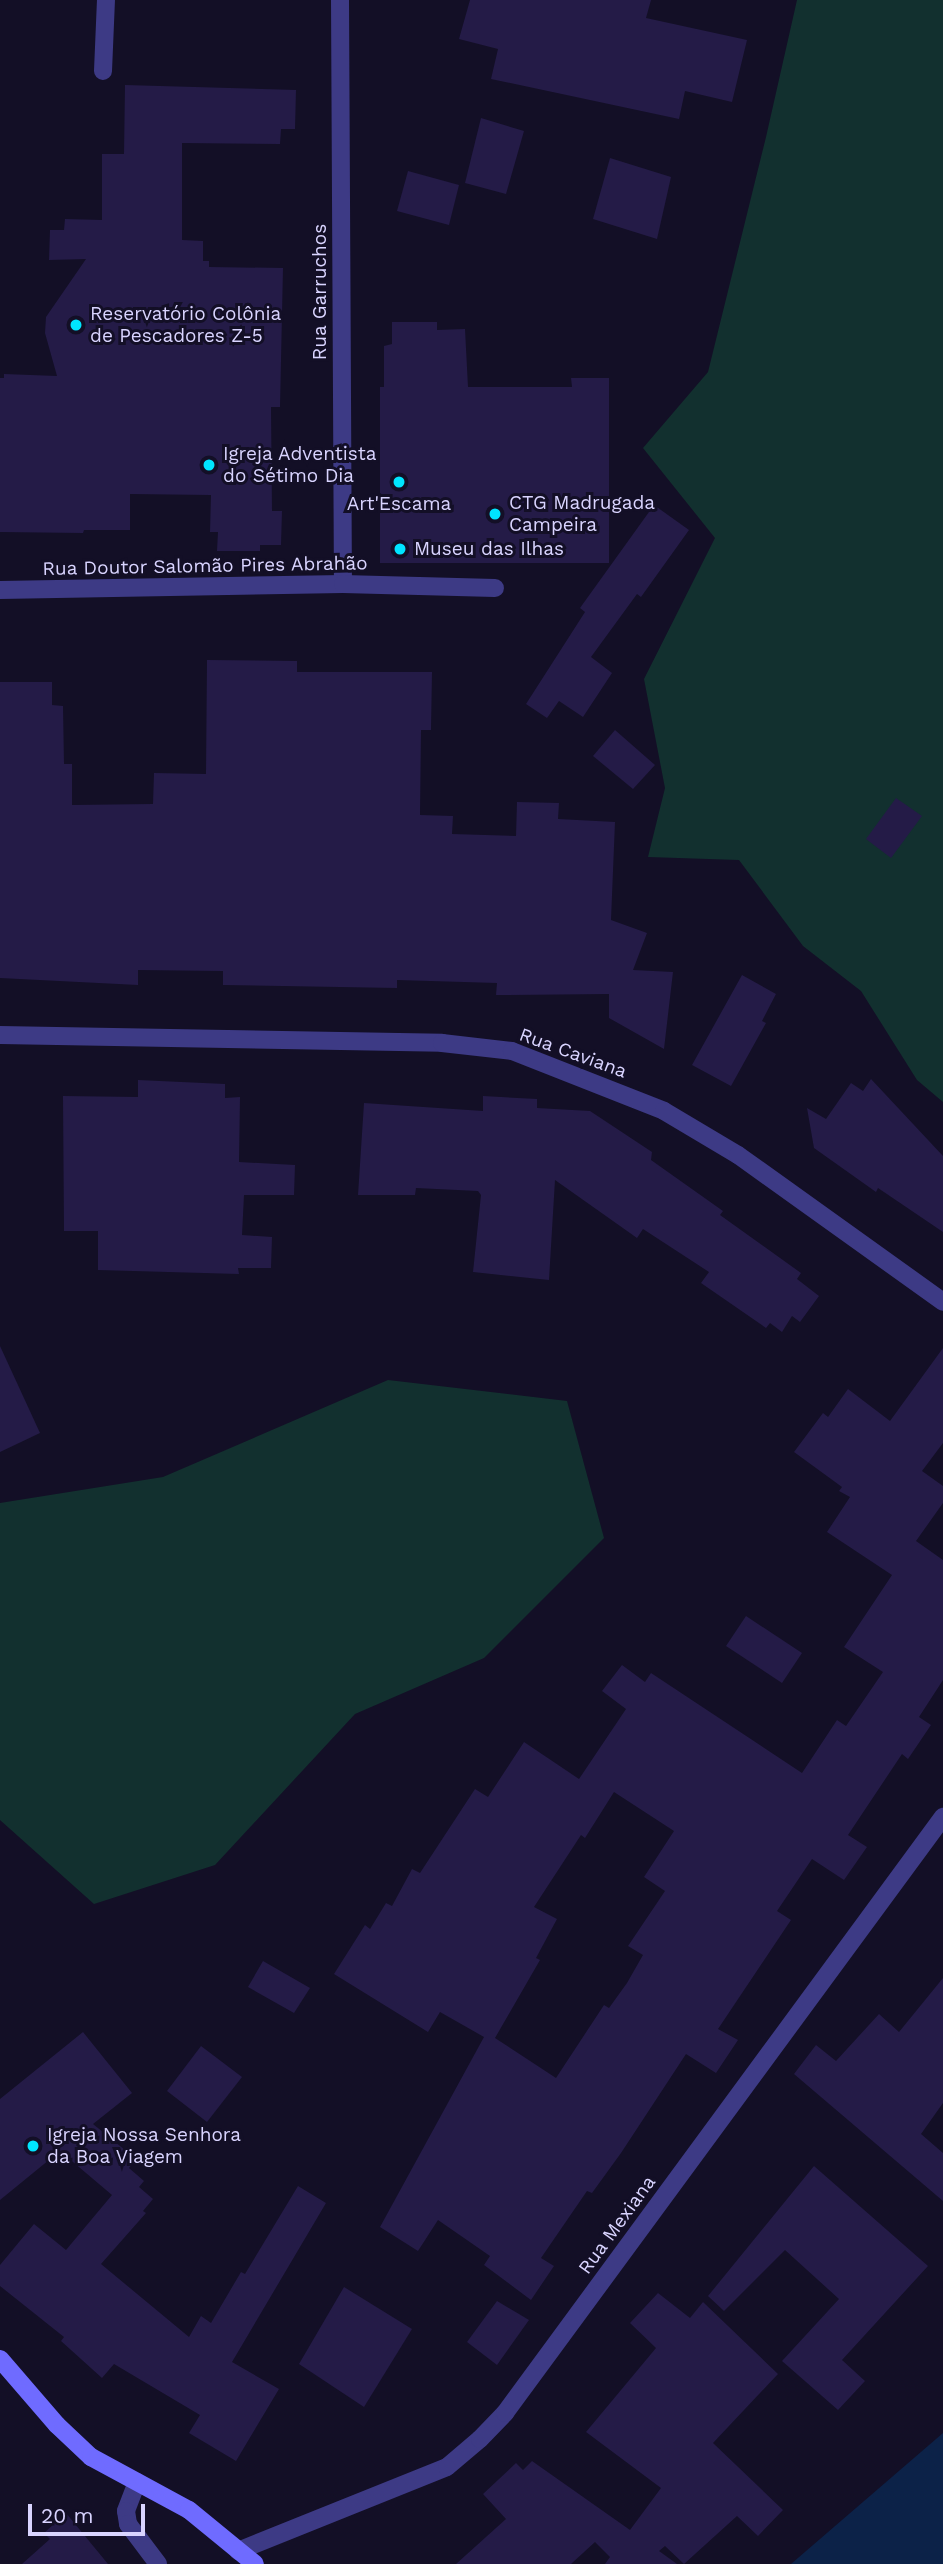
<!DOCTYPE html>
<meta charset="utf-8">
<style>
body{margin:0}
#map{position:relative;width:943px;height:2564px;overflow:hidden;background:#130f26;font-family:"Work Sans",sans-serif}
div>[style]{position:absolute}
.green>*{inset:0;background:#12302f}
.water>*{inset:0;background:#0c2248}
.building>*{inset:0;background:#241b47}
.street>*{height:18px;margin:-9px;padding:0 9px;transform-origin:9px;border-radius:9px;background:#3d3a85}
.secondary>*{height:18px;margin:-9px;padding:0 9px;transform-origin:9px;border-radius:9px;background:#6f6bff}
.dots>*{width:19px;height:19px;translate:-50% -50%;box-sizing:border-box;border:4px solid #130f26;border-radius:50%}
span{translate:-50% -50%;white-space:nowrap;text-align:center;line-height:1.15;-webkit-text-stroke:6px #130f26;paint-order:stroke}
.street-label{font-size:19px;color:#d9d4ff}
.poi-label{font-size:19px;color:#d9d4ff}
.left{translate:0 -50%;text-align:left}
.scale{position:absolute;left:28px;top:2504px;width:117px;height:32px;box-sizing:border-box;border:4px solid #d9d4ff;border-top:0;padding-left:9px;font-size:21px;line-height:24px;white-space:nowrap;color:#d9d4ff;-webkit-text-stroke:5px #130f26;paint-order:stroke}
</style>
<div id="map">
<div class="green">
<i style="clip-path:polygon(797px 0,943px 0,943px 1102px,917px 1080px,861px 991px,803px 946px,739px 860px,648px 857px,665px 788px,644px 679px,715px 538px,643px 448px,708px 372px,766px 137px)"></i>
<i style="clip-path:polygon(388px 1380px,567px 1401px,604px 1538px,484px 1658px,355px 1714px,215px 1865px,94px 1904px,0 1820px,0 1503px,163px 1477px)"></i>
</div>
<div class="water">
<i style="clip-path:polygon(943px 2433px,943px 2564px,791px 2564px)"></i>
</div>
<div class="building">
<i style="clip-path:polygon(470px 0,651px 0,646px 18px,747px 40px,732px 102px,685px 91px,679px 119px,491px 79px,498px 49px,459px 39px)"></i>
<i style="clip-path:polygon(125px 85px,296px 90px,295px 129px,281px 129px,280px 144px,182px 143px,182px 240px,203px 241px,203px 261px,209px 261px,209px 267px,283px 268px,280px 407px,271px 407px,272px 511px,282px 511px,281px 545px,260px 545px,260px 551px,217px 551px,218px 532px,210px 532px,211px 495px,130px 494px,130px 530px,84px 530px,83px 533px,0 532px,0 378px,4px 378px,4px 374px,57px 376px,45px 333px,46px 317px,86px 259px,49px 260px,50px 230px,64px 230px,65px 219px,102px 220px,102px 154px,124px 154px)"></i>
<i style="clip-path:polygon(481px 118px,524px 131px,506px 194px,465px 183px)"></i>
<i style="clip-path:polygon(610px 158px,671px 177px,657px 239px,593px 219px)"></i>
<i style="clip-path:polygon(408px 171px,459px 185px,449px 225px,397px 211px)"></i>
<i style="clip-path:polygon(392px 322px,437px 322px,437px 330px,465px 329px,468px 387px,572px 387px,571px 378px,609px 378px,609px 563px,380px 563px,380px 387px,384px 387px,384px 346px,392px 344px)"></i>
<i style="clip-path:polygon(654px 505px,689px 530px,641px 597px,637px 594px,591px 657px,612px 673px,583px 717px,559px 701px,547px 718px,526px 704px,585px 612px,580px 608px)"></i>
<i style="clip-path:polygon(207px 660px,297px 661px,297px 672px,432px 672px,431px 730px,421px 730px,420px 815px,453px 816px,452px 834px,516px 836px,517px 802px,559px 803px,558px 819px,615px 822px,611px 920px,647px 933px,633px 970px,673px 972px,664px 1049px,609px 1018px,609px 994px,496px 995px,497px 983px,397px 980px,397px 988px,223px 985px,223px 971px,138px 970px,138px 985px,0 978px,0 682px,52px 682px,52px 705px,63px 706px,64px 764px,72px 764px,72px 805px,153px 804px,154px 773px,206px 774px)"></i>
<i style="clip-path:polygon(615px 730px,655px 765px,633px 789px,593px 756px)"></i>
<i style="clip-path:polygon(896px 798px,922px 816px,891px 858px,866px 839px)"></i>
<i style="clip-path:polygon(742px 975px,776px 994px,762px 1021px,766px 1023px,731px 1086px,692px 1065px)"></i>
<i style="clip-path:polygon(871px 1079px,943px 1156px,943px 1232px,878px 1188px,876px 1192px,814px 1148px,807px 1108px,826px 1119px,851px 1083px,863px 1091px)"></i>
<i style="clip-path:polygon(138px 1080px,225px 1084px,225px 1098px,240px 1097px,239px 1162px,295px 1165px,294px 1195px,244px 1195px,242px 1235px,272px 1237px,271px 1268px,238px 1268px,239px 1274px,98px 1270px,98px 1231px,64px 1231px,63px 1096px,138px 1097px)"></i>
<i style="clip-path:polygon(483px 1096px,537px 1099px,537px 1108px,590px 1111px,652px 1152px,651px 1160px,723px 1211px,720px 1215px,801px 1273px,797px 1279px,819px 1296px,800px 1322px,792px 1316px,782px 1332px,770px 1323px,766px 1328px,701px 1283px,709px 1272px,643px 1229px,637px 1238px,555px 1180px,549px 1280px,473px 1272px,481px 1195px,478px 1191px,416px 1188px,415px 1195px,358px 1195px,364px 1103px,483px 1111px)"></i>
<i style="clip-path:polygon(0 1346px,40px 1433px,0 1452px)"></i>
<i style="clip-path:polygon(evenodd,943px 1348px,943px 1443px,922px 1471px,943px 1486px,943px 1503px,916px 1541px,943px 1560px,943px 1680px,919px 1717px,931px 1725px,908px 1759px,902px 1754px,848px 1835px,867px 1847px,844px 1880px,812px 1859px,777px 1911px,791px 1920px,718px 2029px,738px 2040px,716px 2073px,686px 2054px,621px 2153px,592px 2193px,587px 2191px,541px 2258px,554px 2266px,531px 2300px,484px 2265px,490px 2256px,438px 2220px,418px 2251px,380px 2227px,484px 2037px,440px 2012px,428px 2032px,334px 1974px,365px 1925px,370px 1929px,386px 1903px,392px 1906px,412px 1869px,420px 1873px,475px 1789px,488px 1797px,524px 1742px,579px 1779px,626px 1709px,602px 1691px,622px 1665px,645px 1682px,651px 1673px,802px 1773px,837px 1720px,846px 1726px,883px 1672px,844px 1647px,892px 1575px,827px 1532px,850px 1497px,839px 1491px,842px 1487px,794px 1452px,823px 1413px,828px 1417px,848px 1389px,890px 1421px,943px 1348px,614px 1792px,674px 1831px,644px 1877px,665px 1891px,628px 1946px,643px 1955px,627px 1983px,609px 2008px,604px 2005px,556px 2078px,495px 2038px,540px 1960px,536px 1958px,557px 1919px,534px 1907px,581px 1835px,585px 1838px,614px 1792px)"></i>
<i style="clip-path:polygon(746px 1616px,802px 1653px,782px 1683px,726px 1646px)"></i>
<i style="clip-path:polygon(263px 1961px,310px 1988px,294px 2013px,248px 1987px)"></i>
<i style="clip-path:polygon(943px 1978px,943px 2103px,921px 2134px,943px 2153px,943px 2201px,794px 2074px,816px 2045px,836px 2061px,879px 2014px,899px 2032px)"></i>
<i style="clip-path:polygon(83px 2032px,132px 2093px,93px 2124px,136px 2159px,129px 2168px,144px 2181px,139px 2187px,153px 2199px,143px 2211px,146px 2213px,101px 2264px,189px 2337px,201px 2316px,211px 2323px,241px 2272px,245px 2274px,298px 2186px,326px 2203px,232px 2362px,279px 2389px,236px 2461px,189px 2433px,200px 2415px,114px 2364px,102px 2378px,61px 2341px,64px 2337px,0 2286px,0 2265px,34px 2224px,66px 2250px,112px 2195px,60px 2151px,0 2200px,0 2099px)"></i>
<i style="clip-path:polygon(201px 2046px,242px 2077px,207px 2122px,167px 2091px)"></i>
<i style="clip-path:polygon(814px 2166px,928px 2266px,842px 2360px,865px 2381px,838px 2410px,782px 2361px,839px 2299px,785px 2250px,724px 2311px,708px 2296px)"></i>
<i style="clip-path:polygon(344px 2287px,412px 2329px,364px 2407px,299px 2364px)"></i>
<i style="clip-path:polygon(658px 2293px,690px 2318px,703px 2302px,778px 2374px,713px 2443px,783px 2510px,758px 2536px,737px 2516px,684px 2564px,665px 2546px,659px 2551px,677px 2564px,605px 2564px,610px 2557px,595px 2542px,571px 2564px,456px 2564px,506px 2519px,483px 2494px,516px 2463px,523px 2470px,532px 2461px,630px 2530px,661px 2488px,586px 2432px,656px 2348px,630px 2323px)"></i>
<i style="clip-path:polygon(497px 2301px,529px 2320px,497px 2365px,467px 2342px)"></i>
<i style="clip-path:polygon(66px 2513px,108px 2564px,22px 2564px,50px 2539px,44px 2533px)"></i>
</div>
<div class="street">
<i style="left:340px;top:0;width:584px;rotate:89.71deg"></i>
<i style="left:103px;top:71px;width:71px;rotate:-87.6deg"></i>
<i style="left:0;top:590px;width:343px;rotate:-1deg"></i>
<i style="left:343px;top:584px;width:152px;rotate:1.5deg"></i>
<i style="left:0;top:1035px;width:442px;rotate:1deg"></i>
<i style="left:442px;top:1043px;width:70px;rotate:6.5deg"></i>
<i style="left:512px;top:1051px;width:163px;rotate:21.5deg"></i>
<i style="left:664px;top:1111px;width:86px;rotate:30.7deg"></i>
<i style="left:738px;top:1155px;width:252px;rotate:35.6deg"></i>
<i style="left:137px;top:2482px;width:31px;rotate:111deg"></i>
<i style="left:126px;top:2511px;width:13px;rotate:81deg"></i>
<i style="left:128px;top:2524px;width:50px;rotate:53.1deg"></i>
<i style="left:238px;top:2551px;width:225px;rotate:-21.9deg"></i>
<i style="left:447px;top:2467px;width:43px;rotate:-40.3deg"></i>
<i style="left:480px;top:2439px;width:36px;rotate:-46deg"></i>
<i style="left:505px;top:2413px;width:740px;rotate:-53.69deg"></i>
</div>
<div class="secondary">
<i style="left:0;top:2359px;width:87px;rotate:49.2deg"></i>
<i style="left:57px;top:2425px;width:47px;rotate:43.3deg"></i>
<i style="left:91px;top:2457px;width:111px;rotate:28.4deg"></i>
<i style="left:189px;top:2510px;width:85px;rotate:39.3deg"></i>
</div>
<div class="dots">
<i style="left:76px;top:325px;background:#00e5ff"></i>
<i style="left:209px;top:465px;background:#00e5ff"></i>
<i style="left:399px;top:482px;background:#00e5ff"></i>
<i style="left:495px;top:514px;background:#00e5ff"></i>
<i style="left:400px;top:549px;background:#00e5ff"></i>
<i style="left:33px;top:2146px;background:#00e5ff"></i>
</div>
<div class="street-label">
<span style="left:320px;top:292px;rotate:-90deg">Rua Garruchos</span>
<span style="left:205px;top:566px;rotate:-1deg">Rua Doutor Salomão Pires Abrahão</span>
<span style="left:573px;top:1053px;rotate:20deg">Rua Caviana</span>
<span style="left:617px;top:2225px;rotate:-54deg">Rua Mexiana</span>
</div>
<div class="poi-label">
<span class="left" style="left:90px;top:325px">Reservatório Colônia<br>de Pescadores Z-5</span>
<span class="left" style="left:223px;top:465px">Igreja Adventista<br>do Sétimo Dia</span>
<span class="left" style="left:509px;top:514px">CTG Madrugada<br>Campeira</span>
<span style="left:399px;top:504px">Art'Escama</span>
<span class="left" style="left:414px;top:549px">Museu das Ilhas</span>
<span class="left" style="left:47px;top:2146px">Igreja Nossa Senhora<br>da Boa Viagem</span>
</div>
<div class="scale">20 m</div>
</div>
